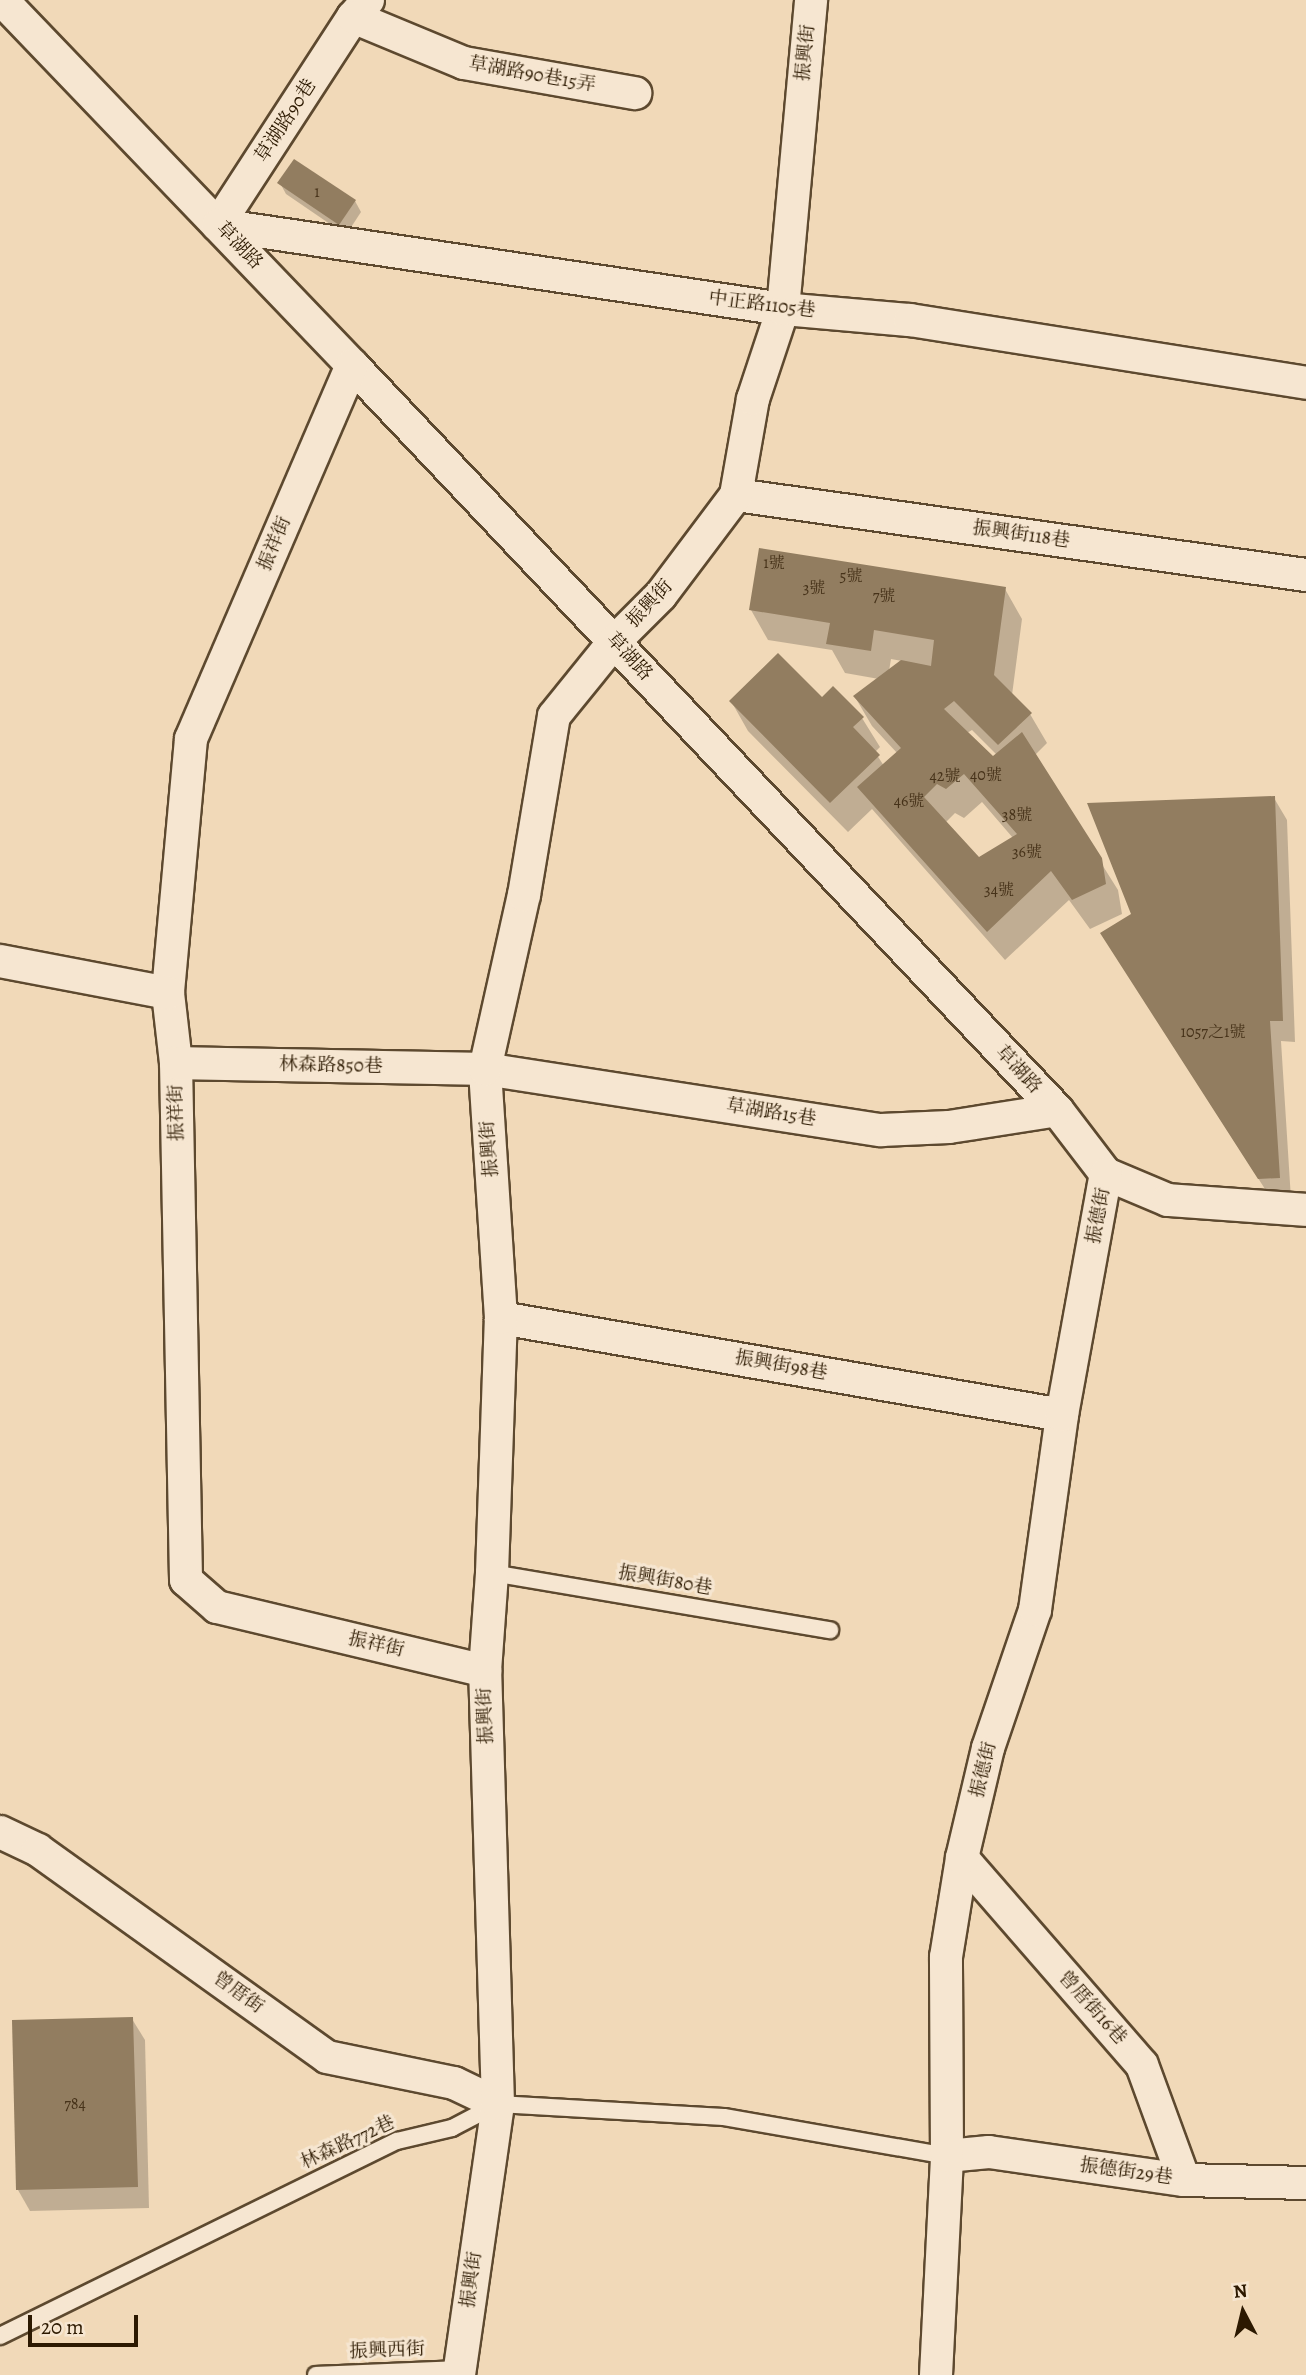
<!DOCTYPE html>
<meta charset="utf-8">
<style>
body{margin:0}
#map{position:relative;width:1306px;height:2375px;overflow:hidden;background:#f1d9b8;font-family:Alegreya,"Noto Serif TC",serif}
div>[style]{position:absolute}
.shadow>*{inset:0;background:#0003}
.building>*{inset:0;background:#927d60}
.roads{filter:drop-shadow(2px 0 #5d492f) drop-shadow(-2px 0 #5d492f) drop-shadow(0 2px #5d492f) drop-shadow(0 -2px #5d492f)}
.service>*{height:16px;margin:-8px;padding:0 8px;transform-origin:8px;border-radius:8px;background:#f6e6d1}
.minor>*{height:32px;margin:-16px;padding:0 16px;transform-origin:16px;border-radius:16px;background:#f6e6d1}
span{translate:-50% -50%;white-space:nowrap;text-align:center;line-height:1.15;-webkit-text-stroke:6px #f6e6d1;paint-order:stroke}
.number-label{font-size:16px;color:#463219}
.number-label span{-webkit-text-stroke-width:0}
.street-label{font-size:19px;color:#2c1901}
.north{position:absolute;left:1208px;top:2277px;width:70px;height:70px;-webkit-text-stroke:5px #f6e6d1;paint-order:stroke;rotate:353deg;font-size:19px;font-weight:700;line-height:28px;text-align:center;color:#2c1901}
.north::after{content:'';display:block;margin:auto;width:24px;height:32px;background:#2c1901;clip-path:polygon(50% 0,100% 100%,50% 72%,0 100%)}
.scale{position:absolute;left:28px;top:2315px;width:110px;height:32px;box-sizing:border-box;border:4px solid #2c1901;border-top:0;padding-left:9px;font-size:21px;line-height:24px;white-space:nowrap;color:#2c1901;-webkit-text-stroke:5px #f6e6d1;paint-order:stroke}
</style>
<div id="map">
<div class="shadow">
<i style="clip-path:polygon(280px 183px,355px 201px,361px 212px,346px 235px,286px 194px)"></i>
<i style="clip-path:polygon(evenodd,1005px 589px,1022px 619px,1012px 695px,1030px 714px,1047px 743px,1034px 756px,1118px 890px,1122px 914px,1090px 929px,1069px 900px,1005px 960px,872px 809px,848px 832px,748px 731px,731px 701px,822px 699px,862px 718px,880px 747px,875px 752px,884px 766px,898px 754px,872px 726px,855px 697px,879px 679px,845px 673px,832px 650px,768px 640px,751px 610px,1005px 589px,891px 659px,902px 661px,889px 671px,891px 659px,1005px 589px,972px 730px,997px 755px,993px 759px,967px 733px,972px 730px,1005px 589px,982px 802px,1013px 838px,978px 859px,945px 823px,955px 813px,964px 818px,982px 802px)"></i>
<i style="clip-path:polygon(1274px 798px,1287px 820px,1295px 1042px,1281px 1041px,1291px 1199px,1272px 1200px,1102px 934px,1133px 914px)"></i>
<i style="clip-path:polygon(132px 2019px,145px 2040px,149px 2208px,30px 2211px,18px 2190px)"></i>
</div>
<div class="building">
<i style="clip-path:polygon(294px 159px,356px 200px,339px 225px,277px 183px)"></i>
<i style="clip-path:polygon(evenodd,759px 548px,1006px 587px,994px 675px,1032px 713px,998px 745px,954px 701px,944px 709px,993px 756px,1022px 732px,1102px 858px,1106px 884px,1072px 900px,1051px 871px,987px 932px,857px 787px,901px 748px,853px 696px,901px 660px,931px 666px,934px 640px,874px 630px,871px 651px,826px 644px,830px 623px,749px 610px,759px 548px,964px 774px,1017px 834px,979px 857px,924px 797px,937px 784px,946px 789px,964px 774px)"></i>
<i style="clip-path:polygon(778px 653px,822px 697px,833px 686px,864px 717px,853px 727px,880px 755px,830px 803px,729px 701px)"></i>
<i style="clip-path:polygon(1275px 796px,1283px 1021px,1270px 1021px,1280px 1178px,1258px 1179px,1100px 933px,1131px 914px,1087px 803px)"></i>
<i style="clip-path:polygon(133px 2017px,138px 2187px,16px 2190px,12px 2020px)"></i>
</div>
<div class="roads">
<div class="service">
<i style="left:492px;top:1573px;width:343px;rotate:9.6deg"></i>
<i style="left:0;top:2336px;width:442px;rotate:-26.2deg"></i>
<i style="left:397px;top:2141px;width:57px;rotate:-13.3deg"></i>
<i style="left:452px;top:2128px;width:52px;rotate:-27.6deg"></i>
<i style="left:498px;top:2104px;width:226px;rotate:3.3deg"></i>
<i style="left:724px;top:2117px;width:226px;rotate:9.9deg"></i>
<i style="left:316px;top:2375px;width:143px;rotate:-2.4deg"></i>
</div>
<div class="minor">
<i style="left:2px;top:0;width:506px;rotate:46.2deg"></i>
<i style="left:352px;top:365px;width:1026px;rotate:46.58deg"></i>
<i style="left:1057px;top:1110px;width:81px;rotate:52.6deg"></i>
<i style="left:1106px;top:1174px;width:67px;rotate:22.8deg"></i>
<i style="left:1168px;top:1200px;width:138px;rotate:4.1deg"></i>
<i style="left:368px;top:0;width:23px;rotate:131deg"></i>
<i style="left:353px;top:17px;width:248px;rotate:123deg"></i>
<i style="left:218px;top:225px;width:571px;rotate:8.46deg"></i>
<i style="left:783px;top:309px;width:127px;rotate:5deg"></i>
<i style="left:910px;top:320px;width:401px;rotate:9deg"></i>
<i style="left:353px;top:17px;width:120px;rotate:22.5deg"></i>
<i style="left:464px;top:63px;width:174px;rotate:10deg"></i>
<i style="left:352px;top:365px;width:407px;rotate:113.3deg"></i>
<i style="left:191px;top:739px;width:255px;rotate:95.2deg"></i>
<i style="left:168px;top:993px;width:70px;rotate:83.5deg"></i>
<i style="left:176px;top:1063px;width:517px;rotate:88.89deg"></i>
<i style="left:186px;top:1580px;width:41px;rotate:41.1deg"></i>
<i style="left:217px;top:1607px;width:276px;rotate:13.4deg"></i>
<i style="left:736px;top:495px;width:576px;rotate:7.99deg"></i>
<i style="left:0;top:961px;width:171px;rotate:10.8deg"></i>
<i style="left:176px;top:1063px;width:309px;rotate:1.1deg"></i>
<i style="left:485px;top:1069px;width:401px;rotate:8.8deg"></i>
<i style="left:881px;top:1130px;width:68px;rotate:-2.5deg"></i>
<i style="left:949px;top:1127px;width:109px;rotate:-8.9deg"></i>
<i style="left:501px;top:1318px;width:569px;rotate:9.81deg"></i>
<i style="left:0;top:1832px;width:42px;rotate:25.3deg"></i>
<i style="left:38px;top:1850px;width:355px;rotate:35.6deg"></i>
<i style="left:327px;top:2057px;width:130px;rotate:11.6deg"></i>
<i style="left:454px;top:2083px;width:49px;rotate:25.5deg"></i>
<i style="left:962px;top:1858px;width:274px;rotate:49deg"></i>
<i style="left:1142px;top:2065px;width:122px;rotate:69.9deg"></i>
<i style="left:947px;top:2156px;width:42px;rotate:-5.4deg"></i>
<i style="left:989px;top:2152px;width:197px;rotate:8.2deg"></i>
<i style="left:1184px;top:2180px;width:122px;rotate:1.4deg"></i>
<i style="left:459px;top:2375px;width:274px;rotate:-81.8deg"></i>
<i style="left:498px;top:2104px;width:433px;rotate:-91.7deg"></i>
<i style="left:485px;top:1671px;width:98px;rotate:-85.9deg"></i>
<i style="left:492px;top:1573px;width:255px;rotate:-88deg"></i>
<i style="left:501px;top:1318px;width:250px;rotate:-93.7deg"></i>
<i style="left:485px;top:1069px;width:178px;rotate:-77.4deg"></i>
<i style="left:524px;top:895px;width:181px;rotate:-80.5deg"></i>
<i style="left:554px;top:716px;width:95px;rotate:-51deg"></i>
<i style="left:614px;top:642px;width:66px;rotate:-45deg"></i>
<i style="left:661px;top:595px;width:125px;rotate:-53.1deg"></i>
<i style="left:736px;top:495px;width:97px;rotate:-80deg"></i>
<i style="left:753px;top:399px;width:95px;rotate:-71.6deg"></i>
<i style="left:783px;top:309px;width:310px;rotate:-84.8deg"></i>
<i style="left:936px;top:2375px;width:219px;rotate:-87.1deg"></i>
<i style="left:947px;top:2156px;width:199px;rotate:-90.3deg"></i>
<i style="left:946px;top:1957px;width:100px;rotate:-80.8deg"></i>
<i style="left:962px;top:1858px;width:113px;rotate:-76.7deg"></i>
<i style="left:988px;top:1748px;width:146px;rotate:-71.2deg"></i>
<i style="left:1035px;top:1610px;width:197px;rotate:-82.1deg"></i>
<i style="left:1062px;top:1415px;width:245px;rotate:-79.7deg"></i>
</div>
</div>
<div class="number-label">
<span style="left:317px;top:192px">1</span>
<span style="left:774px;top:563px">1號</span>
<span style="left:851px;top:576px">5號</span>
<span style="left:814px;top:588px">3號</span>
<span style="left:884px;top:596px">7號</span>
<span style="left:986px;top:775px">40號</span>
<span style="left:945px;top:776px">42號</span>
<span style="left:909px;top:801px">46號</span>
<span style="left:1017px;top:815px">38號</span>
<span style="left:1027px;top:852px">36號</span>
<span style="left:999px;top:890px">34號</span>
<span style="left:1213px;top:1032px">1057之1號</span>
<span style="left:75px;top:2104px">784</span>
</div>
<div class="street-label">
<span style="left:806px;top:53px;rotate:-84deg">振興街</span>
<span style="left:532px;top:75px;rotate:10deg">草湖路90巷15弄</span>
<span style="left:286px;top:121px;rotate:-57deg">草湖路90巷</span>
<span style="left:239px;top:246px;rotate:46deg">草湖路</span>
<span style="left:762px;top:305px;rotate:7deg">中正路1105巷</span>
<span style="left:1021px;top:535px;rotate:8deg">振興街118巷</span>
<span style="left:275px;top:544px;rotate:-67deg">振祥街</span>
<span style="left:650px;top:604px;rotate:-47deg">振興街</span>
<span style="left:629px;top:657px;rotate:47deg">草湖路</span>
<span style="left:331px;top:1066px;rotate:1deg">林森路850巷</span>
<span style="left:1018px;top:1070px;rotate:47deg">草湖路</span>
<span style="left:177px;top:1113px;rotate:-91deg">振祥街</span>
<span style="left:771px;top:1113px;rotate:9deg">草湖路15巷</span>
<span style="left:490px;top:1149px;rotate:-94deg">振興街</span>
<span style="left:1099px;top:1216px;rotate:-79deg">振德街</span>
<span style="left:781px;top:1366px;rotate:10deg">振興街98巷</span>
<span style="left:665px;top:1581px;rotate:10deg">振興街80巷</span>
<span style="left:376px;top:1645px;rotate:13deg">振祥街</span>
<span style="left:486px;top:1716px;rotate:-92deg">振興街</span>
<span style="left:984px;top:1770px;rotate:-76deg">振德街</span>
<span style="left:238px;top:1993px;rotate:36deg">曾厝街</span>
<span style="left:1092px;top:2008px;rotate:48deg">曾厝街16巷</span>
<span style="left:348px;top:2143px;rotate:-25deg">林森路772巷</span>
<span style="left:1126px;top:2172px;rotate:8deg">振德街29巷</span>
<span style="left:472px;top:2280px;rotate:-82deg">振興街</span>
<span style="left:387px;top:2351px;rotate:-2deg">振興西街</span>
</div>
<div class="north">N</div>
<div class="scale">20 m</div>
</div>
